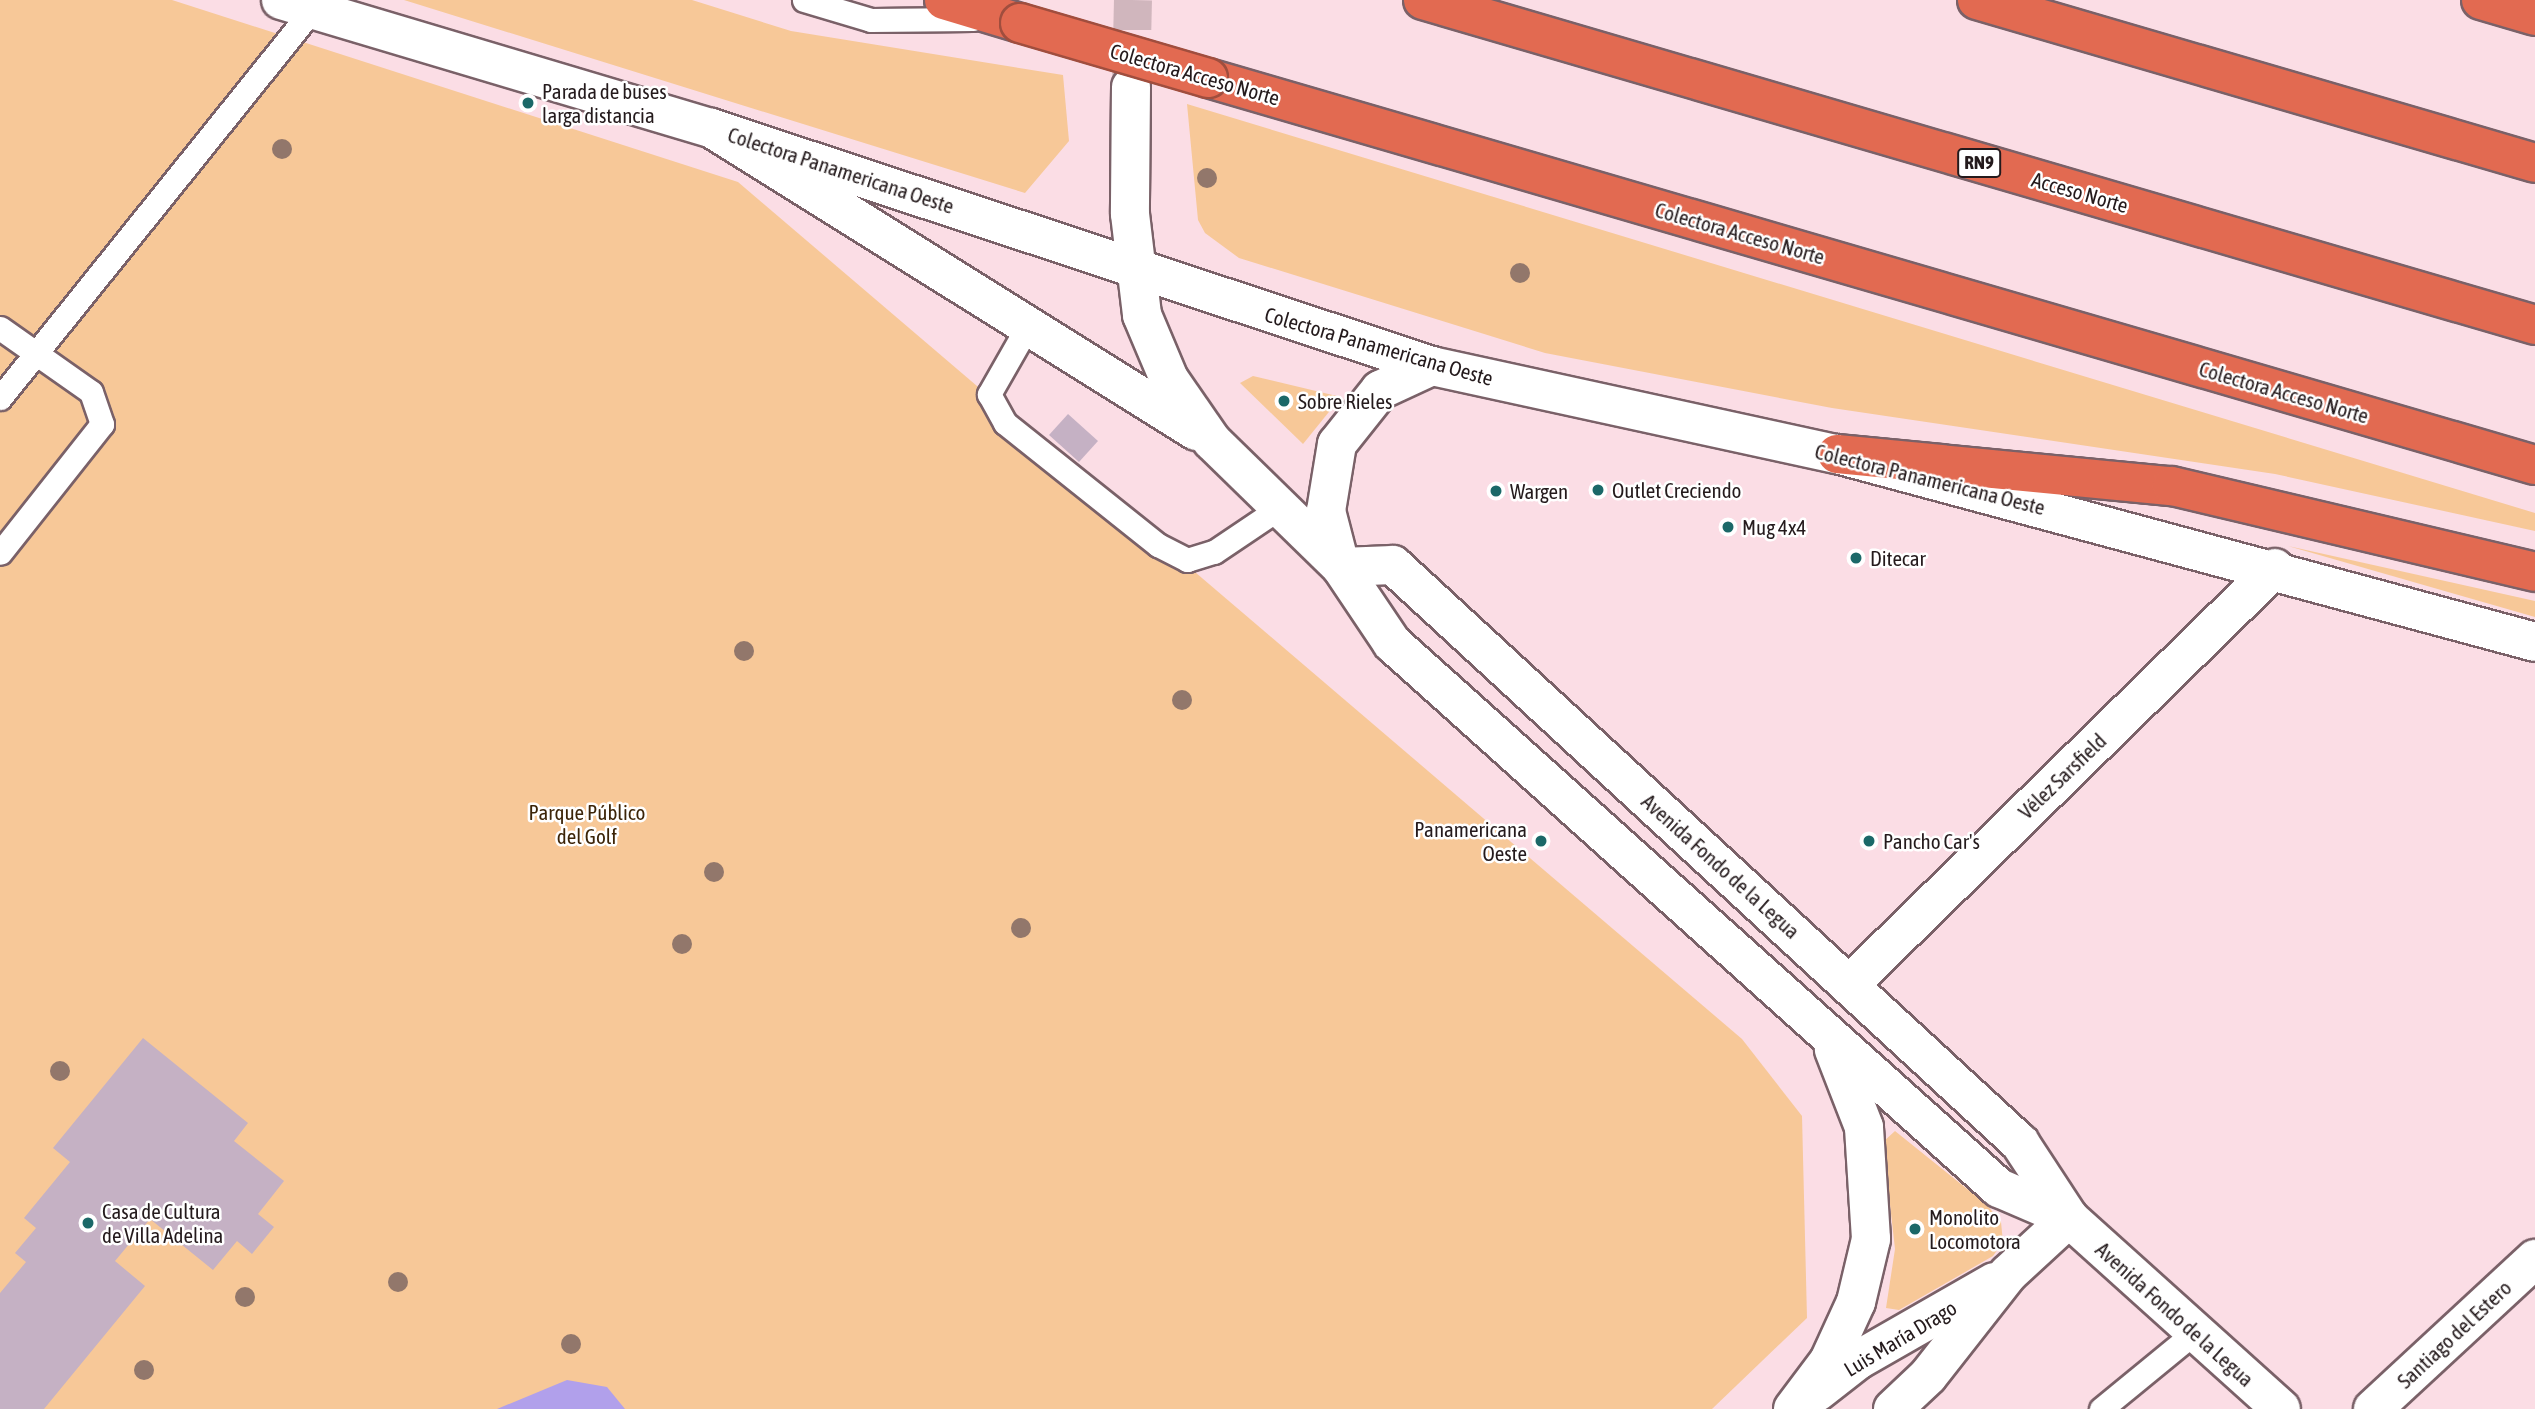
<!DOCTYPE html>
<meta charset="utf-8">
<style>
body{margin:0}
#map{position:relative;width:2535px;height:1409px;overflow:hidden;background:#fbdde5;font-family:"Asap Condensed",sans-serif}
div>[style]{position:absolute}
.green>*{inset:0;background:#f7c898}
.water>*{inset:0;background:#b1a0eb}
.building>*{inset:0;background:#c5b1c4}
.secondary-tunnel>*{height:38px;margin-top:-19px;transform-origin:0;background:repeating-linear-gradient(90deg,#d0b6bd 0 38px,transparent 0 57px)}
.roads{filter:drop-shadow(2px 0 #7a6168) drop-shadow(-2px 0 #7a6168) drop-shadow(0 2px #7a6168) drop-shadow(0 -2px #7a6168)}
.service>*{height:23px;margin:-11.5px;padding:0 11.5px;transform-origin:11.5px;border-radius:11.5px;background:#fff}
.minor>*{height:38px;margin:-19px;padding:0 19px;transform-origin:19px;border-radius:19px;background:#fff}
.tertiary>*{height:38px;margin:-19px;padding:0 19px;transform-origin:19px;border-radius:19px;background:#fff}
.secondary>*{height:38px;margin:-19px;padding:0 19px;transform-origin:19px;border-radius:19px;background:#fff}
.motorway>*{height:38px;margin:-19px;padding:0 19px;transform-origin:19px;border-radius:19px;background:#e26a51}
.bridges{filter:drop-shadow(2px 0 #a04e3e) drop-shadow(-2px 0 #a04e3e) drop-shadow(0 2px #a04e3e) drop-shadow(0 -2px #a04e3e)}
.motorway-bridge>*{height:38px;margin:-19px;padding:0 19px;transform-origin:19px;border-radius:19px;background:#e26a51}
.trees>*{width:20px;height:20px;margin:-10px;border-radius:50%;background:#92776b}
.dots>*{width:19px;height:19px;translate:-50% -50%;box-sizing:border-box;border:4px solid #fff;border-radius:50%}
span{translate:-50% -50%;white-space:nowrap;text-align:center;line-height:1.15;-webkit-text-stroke:5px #fff;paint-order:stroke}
.shield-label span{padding:2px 5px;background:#fff;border:2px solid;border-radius:5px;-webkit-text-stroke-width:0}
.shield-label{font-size:19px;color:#241a1c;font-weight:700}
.street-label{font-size:21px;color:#241a1c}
.poi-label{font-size:21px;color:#241a1c}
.left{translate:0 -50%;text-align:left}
.right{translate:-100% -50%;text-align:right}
.park-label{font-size:21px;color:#3c2407}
</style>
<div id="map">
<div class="green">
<i style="clip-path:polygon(0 0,172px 0,738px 182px,1742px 1039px,1802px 1116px,1807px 1318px,1712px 1409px,0 1409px)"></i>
<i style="clip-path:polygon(404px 0,692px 0,791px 31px,1063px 75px,1069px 141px,1025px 193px)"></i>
<i style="clip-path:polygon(1187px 104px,2535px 513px,2535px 531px,2275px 474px,1832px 408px,1545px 353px,1239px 258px,1205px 233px,1198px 220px)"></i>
<i style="clip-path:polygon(1253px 376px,1341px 397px,1303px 444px,1240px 383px)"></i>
<i style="clip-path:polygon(2288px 546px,2535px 601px,2535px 617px)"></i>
<i style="clip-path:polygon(1895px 1131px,1987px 1205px,2001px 1222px,2003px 1242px,1993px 1256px,1899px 1310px,1886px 1308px,1895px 1249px,1883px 1142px)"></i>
</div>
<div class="water">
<i style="clip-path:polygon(567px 1380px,607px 1387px,625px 1409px,497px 1409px)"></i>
</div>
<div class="building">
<i style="clip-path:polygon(1068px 414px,1098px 441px,1079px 462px,1049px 435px)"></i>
<i style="clip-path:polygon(143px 1038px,248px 1123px,234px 1141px,284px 1181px,258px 1214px,274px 1227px,252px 1254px,237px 1241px,213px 1270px,150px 1219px,115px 1261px,145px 1286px,44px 1409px,0 1409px,0 1293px,26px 1262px,15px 1253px,36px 1228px,24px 1218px,70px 1162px,53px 1148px)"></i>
</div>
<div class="secondary-tunnel">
<i style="left:1131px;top:87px;width:87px;rotate:-88.7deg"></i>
</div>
<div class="roads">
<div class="service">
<i style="left:804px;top:0;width:70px;rotate:16.6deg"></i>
<i style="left:871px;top:20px;width:102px;rotate:-0.6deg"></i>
<i style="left:1029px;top:324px;width:81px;rotate:119.7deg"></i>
<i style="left:989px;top:394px;width:33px;rotate:61deg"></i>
<i style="left:1005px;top:423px;width:196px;rotate:38.6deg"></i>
<i style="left:1158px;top:545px;width:33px;rotate:27deg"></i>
<i style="left:1187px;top:560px;width:28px;rotate:-17deg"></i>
<i style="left:1214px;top:552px;width:81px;rotate:-33.9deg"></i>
<i style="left:0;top:328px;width:111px;rotate:35.1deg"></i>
<i style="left:91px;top:392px;width:34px;rotate:71deg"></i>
<i style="left:102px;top:424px;width:164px;rotate:128.3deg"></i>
<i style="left:0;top:398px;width:498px;rotate:-51.2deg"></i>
<i style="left:2101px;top:1409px;width:122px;rotate:-39.3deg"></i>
</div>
<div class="minor">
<i style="left:1849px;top:985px;width:596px;rotate:-44.39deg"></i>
<i style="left:2373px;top:1409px;width:221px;rotate:-42.8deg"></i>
</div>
<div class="tertiary">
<i style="left:281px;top:0;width:449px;rotate:16.6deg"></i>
<i style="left:711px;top:128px;width:759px;rotate:18.27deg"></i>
<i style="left:1432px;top:366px;width:414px;rotate:12.3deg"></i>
<i style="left:1837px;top:454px;width:723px;rotate:15.07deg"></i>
</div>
<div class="secondary">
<i style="left:1131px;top:87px;width:127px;rotate:90.5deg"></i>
<i style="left:1130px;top:214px;width:102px;rotate:83.2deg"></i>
<i style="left:1142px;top:315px;width:69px;rotate:67.1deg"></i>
<i style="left:1169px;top:379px;width:75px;rotate:55.3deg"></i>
<i style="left:1212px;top:441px;width:180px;rotate:44.3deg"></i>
<i style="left:1341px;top:567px;width:92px;rotate:56.1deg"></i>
<i style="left:1392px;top:643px;width:816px;rotate:41.92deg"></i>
<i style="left:1999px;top:1188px;width:76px;rotate:23.2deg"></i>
<i style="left:711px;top:128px;width:572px;rotate:31.99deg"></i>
<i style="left:1340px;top:565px;width:56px;rotate:-104.5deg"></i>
<i style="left:1326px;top:511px;width:68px;rotate:-80.7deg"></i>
<i style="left:1337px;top:444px;width:69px;rotate:-51.5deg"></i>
<i style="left:1380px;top:390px;width:57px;rotate:-24.8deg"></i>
<i style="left:1341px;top:567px;width:52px;rotate:-2.2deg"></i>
<i style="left:1393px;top:565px;width:853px;rotate:42.67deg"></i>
<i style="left:2020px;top:1143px;width:90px;rotate:56.8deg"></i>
<i style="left:2069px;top:1218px;width:285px;rotate:42deg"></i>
<i style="left:1817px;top:1392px;width:52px;rotate:-38deg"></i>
<i style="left:1858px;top:1360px;width:157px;rotate:-29.8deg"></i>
<i style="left:1793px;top:1409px;width:60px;rotate:-53.1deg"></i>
<i style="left:1829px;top:1361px;width:65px;rotate:-65.4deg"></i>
<i style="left:1856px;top:1302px;width:65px;rotate:-76.6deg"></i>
<i style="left:1871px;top:1239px;width:112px;rotate:-93.6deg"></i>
<i style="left:1864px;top:1127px;width:83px;rotate:-111.3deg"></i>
<i style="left:1893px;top:1409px;width:48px;rotate:-43.3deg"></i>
<i style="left:1928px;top:1376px;width:130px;rotate:-51.9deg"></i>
<i style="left:2008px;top:1274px;width:83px;rotate:-42.6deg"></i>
</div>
<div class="motorway">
<i style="left:944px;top:0;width:79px;rotate:16.8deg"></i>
<i style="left:1423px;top:0;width:1159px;rotate:16.29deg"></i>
<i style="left:1977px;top:0;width:581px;rotate:16.28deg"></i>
<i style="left:2481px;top:0;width:56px;rotate:16.5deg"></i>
<i style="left:1208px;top:78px;width:1382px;rotate:16.26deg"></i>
<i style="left:1837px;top:454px;width:337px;rotate:5.5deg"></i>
<i style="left:2172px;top:486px;width:373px;rotate:13.3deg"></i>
</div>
</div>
<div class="bridges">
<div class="motorway-bridge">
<i style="left:1020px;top:23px;width:196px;rotate:16.3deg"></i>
</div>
</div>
<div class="trees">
<i style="left:282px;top:149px"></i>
<i style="left:1207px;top:178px"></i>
<i style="left:1520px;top:273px"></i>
<i style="left:744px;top:651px"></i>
<i style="left:1182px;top:700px"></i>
<i style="left:714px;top:872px"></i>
<i style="left:1021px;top:928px"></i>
<i style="left:682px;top:944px"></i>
<i style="left:60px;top:1071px"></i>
<i style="left:398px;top:1282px"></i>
<i style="left:245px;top:1297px"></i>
<i style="left:571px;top:1344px"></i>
<i style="left:144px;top:1370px"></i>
</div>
<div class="dots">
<i style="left:528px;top:103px;background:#1b6868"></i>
<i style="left:1284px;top:401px;background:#1b6868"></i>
<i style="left:1598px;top:490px;background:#1b6868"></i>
<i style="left:1496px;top:491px;background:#1b6868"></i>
<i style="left:1728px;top:527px;background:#1b6868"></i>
<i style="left:1856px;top:558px;background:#1b6868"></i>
<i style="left:1541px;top:841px;background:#1b6868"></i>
<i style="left:1869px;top:841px;background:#1b6868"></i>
<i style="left:88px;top:1223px;background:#1b6868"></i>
<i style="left:1915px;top:1229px;background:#1b6868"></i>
</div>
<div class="shield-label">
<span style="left:1979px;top:163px">RN9</span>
</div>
<div class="street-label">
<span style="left:1195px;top:74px;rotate:16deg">Colectora Acceso Norte</span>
<span style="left:841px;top:170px;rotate:18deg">Colectora Panamericana Oeste</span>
<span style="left:2080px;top:192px;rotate:16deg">Acceso Norte</span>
<span style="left:1740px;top:233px;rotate:16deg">Colectora Acceso Norte</span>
<span style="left:1379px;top:346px;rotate:16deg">Colectora Panamericana Oeste</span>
<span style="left:2284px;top:392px;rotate:16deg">Colectora Acceso Norte</span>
<span style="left:1930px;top:479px;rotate:14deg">Colectora Panamericana Oeste</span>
<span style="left:2062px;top:776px;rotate:-44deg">Vélez Sarsfield</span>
<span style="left:1721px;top:866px;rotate:42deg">Avenida Fondo de la Legua</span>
<span style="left:2175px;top:1314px;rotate:42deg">Avenida Fondo de la Legua</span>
<span style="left:2454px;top:1334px;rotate:-43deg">Santiago del Estero</span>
<span style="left:1900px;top:1338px;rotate:-31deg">Luis María Drago</span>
</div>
<div class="poi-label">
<span class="left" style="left:542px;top:103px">Parada de buses<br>larga distancia</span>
<span class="left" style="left:1298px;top:401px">Sobre Rieles</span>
<span class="left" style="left:1612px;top:490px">Outlet Creciendo</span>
<span class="left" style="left:1510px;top:491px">Wargen</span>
<span class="left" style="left:1742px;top:527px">Mug 4x4</span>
<span class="left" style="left:1870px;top:558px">Ditecar</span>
<span class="right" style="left:1527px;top:841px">Panamericana<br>Oeste</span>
<span class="left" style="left:1883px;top:841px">Pancho Car's</span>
<span class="left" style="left:102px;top:1223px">Casa de Cultura<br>de Villa Adelina</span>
<span class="left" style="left:1929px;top:1229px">Monolito<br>Locomotora</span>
</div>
<div class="park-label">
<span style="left:587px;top:824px">Parque Público<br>del Golf</span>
</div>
</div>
